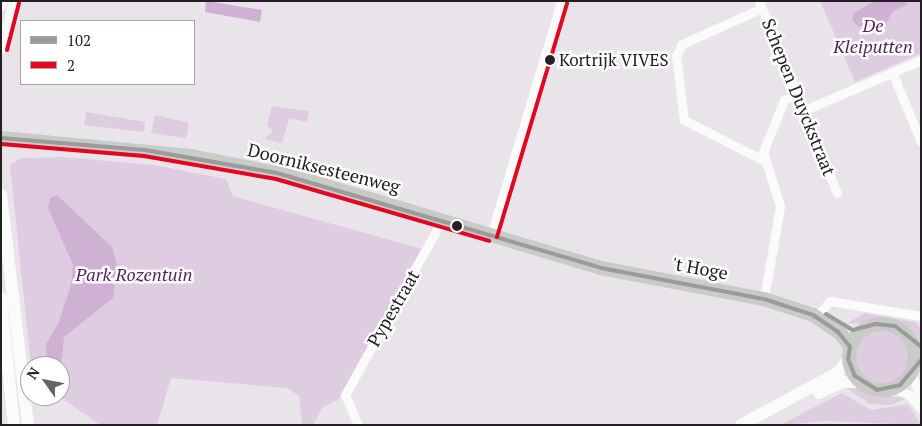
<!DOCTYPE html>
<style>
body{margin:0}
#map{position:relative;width:922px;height:426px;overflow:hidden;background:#e9e4ea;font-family:"PT Serif",serif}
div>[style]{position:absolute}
.green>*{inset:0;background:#decde0}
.round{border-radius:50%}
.water>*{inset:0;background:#cfb2d3}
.minor>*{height:9px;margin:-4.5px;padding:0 4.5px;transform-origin:4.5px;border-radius:4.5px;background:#fcfbfc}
.secondary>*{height:12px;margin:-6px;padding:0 6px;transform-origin:6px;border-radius:6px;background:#fcfbfc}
.primary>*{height:14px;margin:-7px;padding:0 7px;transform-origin:7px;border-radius:7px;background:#c8cbc6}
.primary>.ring{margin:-7px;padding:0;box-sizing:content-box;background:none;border:14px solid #c8cbc6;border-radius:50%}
.bus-1>*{height:4px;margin:-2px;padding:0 2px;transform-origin:2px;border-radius:2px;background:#9c9b9c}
.bus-2>*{height:4px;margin:-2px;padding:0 2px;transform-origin:2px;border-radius:2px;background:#e40521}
.dots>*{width:14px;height:14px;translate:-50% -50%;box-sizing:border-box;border:2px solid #fff;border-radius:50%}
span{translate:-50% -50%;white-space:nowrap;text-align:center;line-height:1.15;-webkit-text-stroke:5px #fff;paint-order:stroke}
.bus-label{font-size:17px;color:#232024}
.left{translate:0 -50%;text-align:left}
.park-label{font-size:18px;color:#55255b;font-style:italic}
.street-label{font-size:18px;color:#232024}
.frame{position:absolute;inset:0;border:2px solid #232024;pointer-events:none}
.legend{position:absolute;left:20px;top:20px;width:175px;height:65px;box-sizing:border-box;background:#fff;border:1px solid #a7a6a7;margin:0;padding:6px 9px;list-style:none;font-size:15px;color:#232024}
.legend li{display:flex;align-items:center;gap:10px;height:25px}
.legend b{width:25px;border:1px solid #a7a6a7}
.north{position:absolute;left:20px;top:356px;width:50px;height:50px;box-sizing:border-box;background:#fff;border:1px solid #a7a6a7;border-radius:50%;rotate:303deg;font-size:14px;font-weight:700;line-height:20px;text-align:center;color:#232024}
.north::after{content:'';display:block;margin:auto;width:18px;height:22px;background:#686569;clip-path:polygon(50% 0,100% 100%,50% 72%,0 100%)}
</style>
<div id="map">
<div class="green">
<i style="clip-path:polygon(820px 1px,921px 1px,921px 53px,855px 82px)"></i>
<i style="clip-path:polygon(272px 106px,309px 111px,307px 122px,289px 118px,282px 143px,264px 139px,273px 131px,267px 125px)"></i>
<i style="clip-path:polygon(86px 112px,145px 122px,144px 132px,84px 125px)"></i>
<i style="clip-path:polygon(155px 115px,189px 123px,186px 138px,151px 133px)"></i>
<i style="clip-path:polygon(62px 157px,154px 165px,226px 179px,233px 196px,422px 249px,339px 399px,322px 408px,313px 425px,302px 425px,299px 396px,287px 388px,171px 378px,157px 425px,100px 425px,59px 396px,60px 366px,31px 366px,10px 165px,20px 158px)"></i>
<i style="clip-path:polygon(864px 313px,915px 322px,921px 329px,921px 343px,891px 321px,847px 324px)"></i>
<i class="round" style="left:853px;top:329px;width:56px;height:56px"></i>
<i style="clip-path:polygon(842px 385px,855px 385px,872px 394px,907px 398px,891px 405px,870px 404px)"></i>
<i style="clip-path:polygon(842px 393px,871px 410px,908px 404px,921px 425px,825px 421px,780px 425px)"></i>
</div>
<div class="water">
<i style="clip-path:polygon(206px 1px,262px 10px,260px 22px,205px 12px)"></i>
<i style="clip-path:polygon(874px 1px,906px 1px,907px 5px,893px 11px,882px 32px,865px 25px,859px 27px,852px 20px,854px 13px)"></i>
<i style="clip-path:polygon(57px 195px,112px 247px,117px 265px,113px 298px,64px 337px,60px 379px,60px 366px,47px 366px,46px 344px,58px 324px,71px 285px,73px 265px,48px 208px,50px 198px)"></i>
</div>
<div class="minor">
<i style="left:759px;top:1px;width:207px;rotate:67.9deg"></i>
<i style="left:1px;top:6px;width:5px;rotate:-68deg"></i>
<i style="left:762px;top:8px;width:88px;rotate:155.8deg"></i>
<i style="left:682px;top:44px;width:13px;rotate:117deg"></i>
<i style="left:676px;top:56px;width:64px;rotate:82.9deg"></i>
<i style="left:684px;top:120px;width:89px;rotate:26.9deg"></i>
<i style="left:1px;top:48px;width:49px;rotate:-75.7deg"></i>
<i style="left:892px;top:72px;width:76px;rotate:67.5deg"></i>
<i style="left:805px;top:110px;width:126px;rotate:-23.3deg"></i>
<i style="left:491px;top:235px;width:244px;rotate:-73.3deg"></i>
<i style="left:764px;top:299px;width:94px;rotate:-80.2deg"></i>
<i style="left:780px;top:206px;width:57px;rotate:-107.5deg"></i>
<i style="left:763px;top:152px;width:56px;rotate:-68deg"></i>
<i style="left:784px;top:100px;width:14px;rotate:-25deg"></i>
<i style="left:816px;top:317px;width:21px;rotate:-49deg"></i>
<i style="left:830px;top:301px;width:92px;rotate:9.4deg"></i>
<i style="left:911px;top:374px;width:26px;rotate:67deg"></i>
<i style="left:894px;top:388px;width:17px;rotate:25deg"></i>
<i style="left:909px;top:395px;width:18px;rotate:49deg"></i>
<i style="left:358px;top:425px;width:33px;rotate:-113deg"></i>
<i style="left:345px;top:395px;width:200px;rotate:-61deg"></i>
</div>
<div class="secondary">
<i style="left:1px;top:195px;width:232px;rotate:83.3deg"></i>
<i style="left:1px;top:298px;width:128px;rotate:84.2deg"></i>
<i style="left:819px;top:393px;width:26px;rotate:-25deg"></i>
<i style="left:843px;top:382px;width:16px"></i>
<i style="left:741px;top:425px;width:111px;rotate:-28.4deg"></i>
<i style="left:839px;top:372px;width:16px;rotate:-55deg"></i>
</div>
<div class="primary">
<i style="left:1px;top:138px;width:191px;rotate:5.4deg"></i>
<i style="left:191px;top:156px;width:107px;rotate:11.3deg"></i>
<i style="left:296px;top:177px;width:318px;rotate:16.6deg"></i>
<i style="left:601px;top:268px;width:166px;rotate:10.8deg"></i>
<i style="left:764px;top:299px;width:52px;rotate:18.1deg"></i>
<i style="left:813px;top:315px;width:34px;rotate:34deg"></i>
<i style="left:841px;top:334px;width:16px;rotate:55deg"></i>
<i class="ring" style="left:849px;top:324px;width:52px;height:52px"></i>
</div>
<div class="bus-1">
<i style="left:1px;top:138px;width:144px;rotate:4.8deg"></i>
<i style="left:145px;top:150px;width:134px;rotate:9.9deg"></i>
<i style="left:277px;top:173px;width:338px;rotate:16.3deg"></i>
<i style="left:601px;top:268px;width:166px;rotate:10.8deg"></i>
<i style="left:764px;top:299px;width:52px;rotate:18.1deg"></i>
<i style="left:813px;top:315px;width:30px;rotate:34deg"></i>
<i style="left:838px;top:332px;width:19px;rotate:51deg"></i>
<i style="left:850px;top:347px;width:12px;rotate:99deg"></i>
<i style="left:848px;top:359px;width:18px;rotate:68deg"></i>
<i style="left:855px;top:376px;width:26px;rotate:32deg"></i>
<i style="left:877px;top:390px;width:24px;rotate:-12deg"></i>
<i style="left:900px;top:385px;width:33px;rotate:-50deg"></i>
<i style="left:826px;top:314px;width:31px;rotate:31deg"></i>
<i style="left:853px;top:330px;width:24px;rotate:-15deg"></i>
<i style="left:876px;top:324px;width:19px;rotate:6deg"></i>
<i style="left:895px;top:326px;width:33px;rotate:38deg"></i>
</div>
<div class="bus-2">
<i style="left:7px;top:50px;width:49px;rotate:-75.7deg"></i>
<i style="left:1px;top:144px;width:144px;rotate:4.8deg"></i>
<i style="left:144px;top:156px;width:134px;rotate:9.9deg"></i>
<i style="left:276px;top:179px;width:222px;rotate:16.2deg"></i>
<i style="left:497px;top:237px;width:244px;rotate:-73.3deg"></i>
</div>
<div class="dots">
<i style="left:550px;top:60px;background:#232024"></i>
<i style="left:457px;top:226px;background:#232024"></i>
</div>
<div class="bus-label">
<span class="left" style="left:559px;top:60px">Kortrijk VIVES</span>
</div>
<div class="park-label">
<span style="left:873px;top:36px">De<br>Kleiputten</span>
<span style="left:134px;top:274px">Park Rozentuin</span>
</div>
<div class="street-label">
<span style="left:799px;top:97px;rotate:68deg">Schepen Duyckstraat</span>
<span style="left:324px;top:168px;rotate:14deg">Doorniksesteenweg</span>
<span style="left:700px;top:268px;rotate:10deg">'t Hoge</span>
<span style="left:393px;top:308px;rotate:-60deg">Pypestraat</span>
</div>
<div class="frame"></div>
<ul class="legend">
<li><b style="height:6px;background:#9c9b9c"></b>102</li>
<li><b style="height:6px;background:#e40521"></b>2</li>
</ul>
<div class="north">N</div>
</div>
